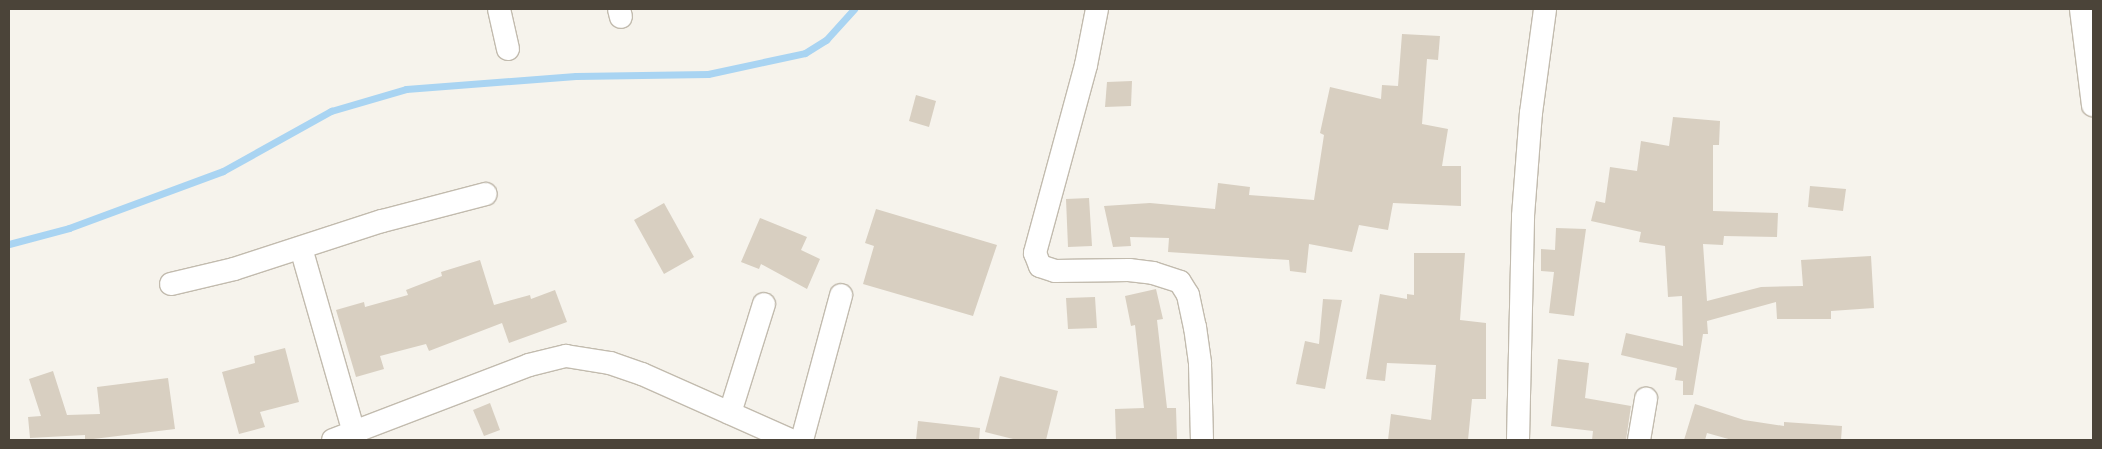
<!DOCTYPE html>
<style>
body{margin:0}
#map{position:relative;width:2102px;height:449px;overflow:hidden;background:#f6f3ec;font-family:Jost,sans-serif}
div>[style]{position:absolute}
.stream>*{height:7px;margin:-3.5px;padding:0 3.5px;transform-origin:3.5px;border-radius:3.5px;background:#a9d4f2}
.building>*{inset:0;background:#d8cfc1}
.roads{filter:drop-shadow(1px 0 #c2bbae) drop-shadow(-1px 0 #c2bbae) drop-shadow(0 1px #c2bbae) drop-shadow(0 -1px #c2bbae)}
.minor>*{height:22px;margin:-11px;padding:0 11px;transform-origin:11px;border-radius:11px;background:#fff}
span{translate:-50% -50%;white-space:nowrap;text-align:center;line-height:1.15;-webkit-text-stroke:5px #fff;paint-order:stroke}
.frame{position:absolute;inset:0;border:10px solid #4b4439;pointer-events:none}
</style>
<div id="map">
<div class="stream">
<i style="left:9px;top:244px;width:62px;rotate:-14.9deg"></i>
<i style="left:69px;top:228px;width:164px;rotate:-20.3deg"></i>
<i style="left:223px;top:171px;width:124px;rotate:-29.1deg"></i>
<i style="left:331px;top:111px;width:78px;rotate:-16.3deg"></i>
<i style="left:406px;top:89px;width:170px;rotate:-4.4deg"></i>
<i style="left:576px;top:76px;width:132px;rotate:-0.9deg"></i>
<i style="left:708px;top:74px;width:99px;rotate:-12.2deg"></i>
<i style="left:805px;top:53px;width:25px;rotate:-32deg"></i>
<i style="left:826px;top:40px;width:42px;rotate:-47.9deg"></i>
</div>
<div class="building">
<i style="clip-path:polygon(1402px 34px,1440px 36px,1438px 60px,1427px 59px,1422px 124px,1448px 129px,1442px 166px,1461px 166px,1461px 206px,1393px 203px,1388px 230px,1359px 225px,1352px 252px,1309px 244px,1306px 273px,1290px 271px,1289px 260px,1168px 252px,1169px 238px,1130px 237px,1131px 246px,1113px 247px,1104px 206px,1150px 203px,1215px 209px,1218px 183px,1250px 187px,1249px 195px,1314px 200px,1324px 135px,1320px 133px,1330px 87px,1381px 99px,1382px 85px,1398px 86px)"></i>
<i style="clip-path:polygon(1132px 81px,1131px 106px,1105px 107px,1107px 82px)"></i>
<i style="clip-path:polygon(916px 95px,936px 101px,929px 127px,909px 121px)"></i>
<i style="clip-path:polygon(1673px 117px,1720px 121px,1719px 145px,1713px 145px,1713px 211px,1778px 213px,1777px 237px,1724px 236px,1723px 245px,1703px 244px,1707px 301px,1761px 287px,1803px 286px,1801px 260px,1871px 256px,1874px 308px,1831px 311px,1831px 319px,1777px 319px,1776px 302px,1707px 321px,1708px 334px,1703px 334px,1693px 395px,1683px 395px,1683px 381px,1675px 380px,1677px 368px,1621px 355px,1626px 333px,1683px 346px,1682px 296px,1668px 297px,1665px 246px,1639px 242px,1641px 232px,1591px 221px,1596px 201px,1605px 203px,1610px 167px,1637px 171px,1641px 141px,1669px 146px)"></i>
<i style="clip-path:polygon(1810px 186px,1846px 189px,1843px 211px,1808px 207px)"></i>
<i style="clip-path:polygon(1089px 198px,1092px 246px,1068px 247px,1066px 199px)"></i>
<i style="clip-path:polygon(664px 203px,694px 257px,664px 274px,634px 220px)"></i>
<i style="clip-path:polygon(876px 209px,997px 245px,973px 316px,863px 284px,874px 246px,865px 243px)"></i>
<i style="clip-path:polygon(760px 218px,807px 237px,801px 250px,820px 259px,807px 289px,761px 264px,759px 269px,741px 262px)"></i>
<i style="clip-path:polygon(1556px 228px,1586px 229px,1574px 316px,1549px 313px,1554px 272px,1541px 271px,1541px 249px,1555px 250px)"></i>
<i style="clip-path:polygon(1414px 253px,1465px 253px,1460px 320px,1486px 323px,1486px 399px,1472px 399px,1468px 440px,1388px 440px,1391px 414px,1431px 420px,1436px 365px,1387px 363px,1385px 381px,1366px 379px,1380px 294px,1407px 299px,1407px 294px,1414px 295px)"></i>
<i style="clip-path:polygon(480px 260px,494px 305px,530px 295px,531px 299px,555px 290px,567px 322px,509px 343px,502px 323px,429px 351px,426px 344px,380px 356px,384px 369px,356px 377px,336px 310px,364px 302px,365px 307px,408px 295px,406px 290px,442px 276px,441px 272px)"></i>
<i style="clip-path:polygon(1156px 289px,1163px 319px,1157px 320px,1167px 408px,1176px 408px,1177px 440px,1116px 440px,1115px 409px,1144px 408px,1135px 325px,1131px 326px,1125px 296px)"></i>
<i style="clip-path:polygon(1095px 297px,1097px 328px,1068px 329px,1066px 298px)"></i>
<i style="clip-path:polygon(1323px 299px,1342px 300px,1325px 389px,1296px 384px,1305px 341px,1319px 344px)"></i>
<i style="clip-path:polygon(285px 348px,299px 402px,260px 412px,265px 427px,239px 434px,222px 372px,255px 363px,254px 356px)"></i>
<i style="clip-path:polygon(1558px 359px,1589px 363px,1585px 398px,1631px 406px,1626px 440px,1592px 440px,1593px 431px,1551px 426px)"></i>
<i style="clip-path:polygon(53px 371px,67px 415px,100px 414px,97px 387px,168px 378px,175px 429px,85px 440px,85px 435px,30px 438px,28px 417px,41px 416px,29px 379px)"></i>
<i style="clip-path:polygon(1000px 376px,1058px 391px,1046px 440px,1017px 440px,985px 432px)"></i>
<i style="clip-path:polygon(490px 403px,500px 430px,484px 436px,473px 410px)"></i>
<i style="clip-path:polygon(1695px 404px,1744px 420px,1784px 426px,1784px 422px,1842px 426px,1841px 440px,1732px 440px,1707px 433px,1705px 440px,1684px 440px)"></i>
<i style="clip-path:polygon(918px 421px,980px 428px,979px 440px,916px 440px)"></i>
</div>
<div class="roads">
<div class="minor">
<i style="left:499px;top:9px;width:41px;rotate:77.3deg"></i>
<i style="left:619px;top:9px;width:8px;rotate:76deg"></i>
<i style="left:1097px;top:9px;width:57px;rotate:101.1deg"></i>
<i style="left:1086px;top:65px;width:195px;rotate:105.2deg"></i>
<i style="left:1035px;top:253px;width:14px;rotate:69deg"></i>
<i style="left:1040px;top:266px;width:16px;rotate:18deg"></i>
<i style="left:1055px;top:271px;width:74px;rotate:-0.8deg"></i>
<i style="left:1129px;top:270px;width:24px;rotate:7deg"></i>
<i style="left:1153px;top:273px;width:28px;rotate:18deg"></i>
<i style="left:1180px;top:282px;width:15px;rotate:58deg"></i>
<i style="left:1188px;top:295px;width:33px;rotate:78deg"></i>
<i style="left:1195px;top:327px;width:37px;rotate:82deg"></i>
<i style="left:1200px;top:364px;width:76px;rotate:88.5deg"></i>
<i style="left:2081px;top:9px;width:97px;rotate:82.9deg"></i>
<i style="left:301px;top:248px;width:200px;rotate:74deg"></i>
<i style="left:171px;top:284px;width:65px;rotate:-13.4deg"></i>
<i style="left:234px;top:269px;width:156px;rotate:-18deg"></i>
<i style="left:382px;top:221px;width:107px;rotate:-14.6deg"></i>
<i style="left:730px;top:413px;width:114px;rotate:-72.7deg"></i>
<i style="left:333px;top:440px;width:210px;rotate:-20.9deg"></i>
<i style="left:529px;top:365px;width:38px;rotate:-14deg"></i>
<i style="left:566px;top:356px;width:45px;rotate:9deg"></i>
<i style="left:610px;top:363px;width:34px;rotate:19deg"></i>
<i style="left:642px;top:374px;width:162px;rotate:24deg"></i>
<i style="left:802px;top:440px;width:150px;rotate:-74.9deg"></i>
<i style="left:1518px;top:440px;width:224px;rotate:-88.7deg"></i>
<i style="left:1523px;top:216px;width:103px;rotate:-85.6deg"></i>
<i style="left:1531px;top:113px;width:105px;rotate:-82.3deg"></i>
<i style="left:1639px;top:440px;width:42px;rotate:-80.3deg"></i>
</div>
</div>
<div class="frame"></div>
</div>
